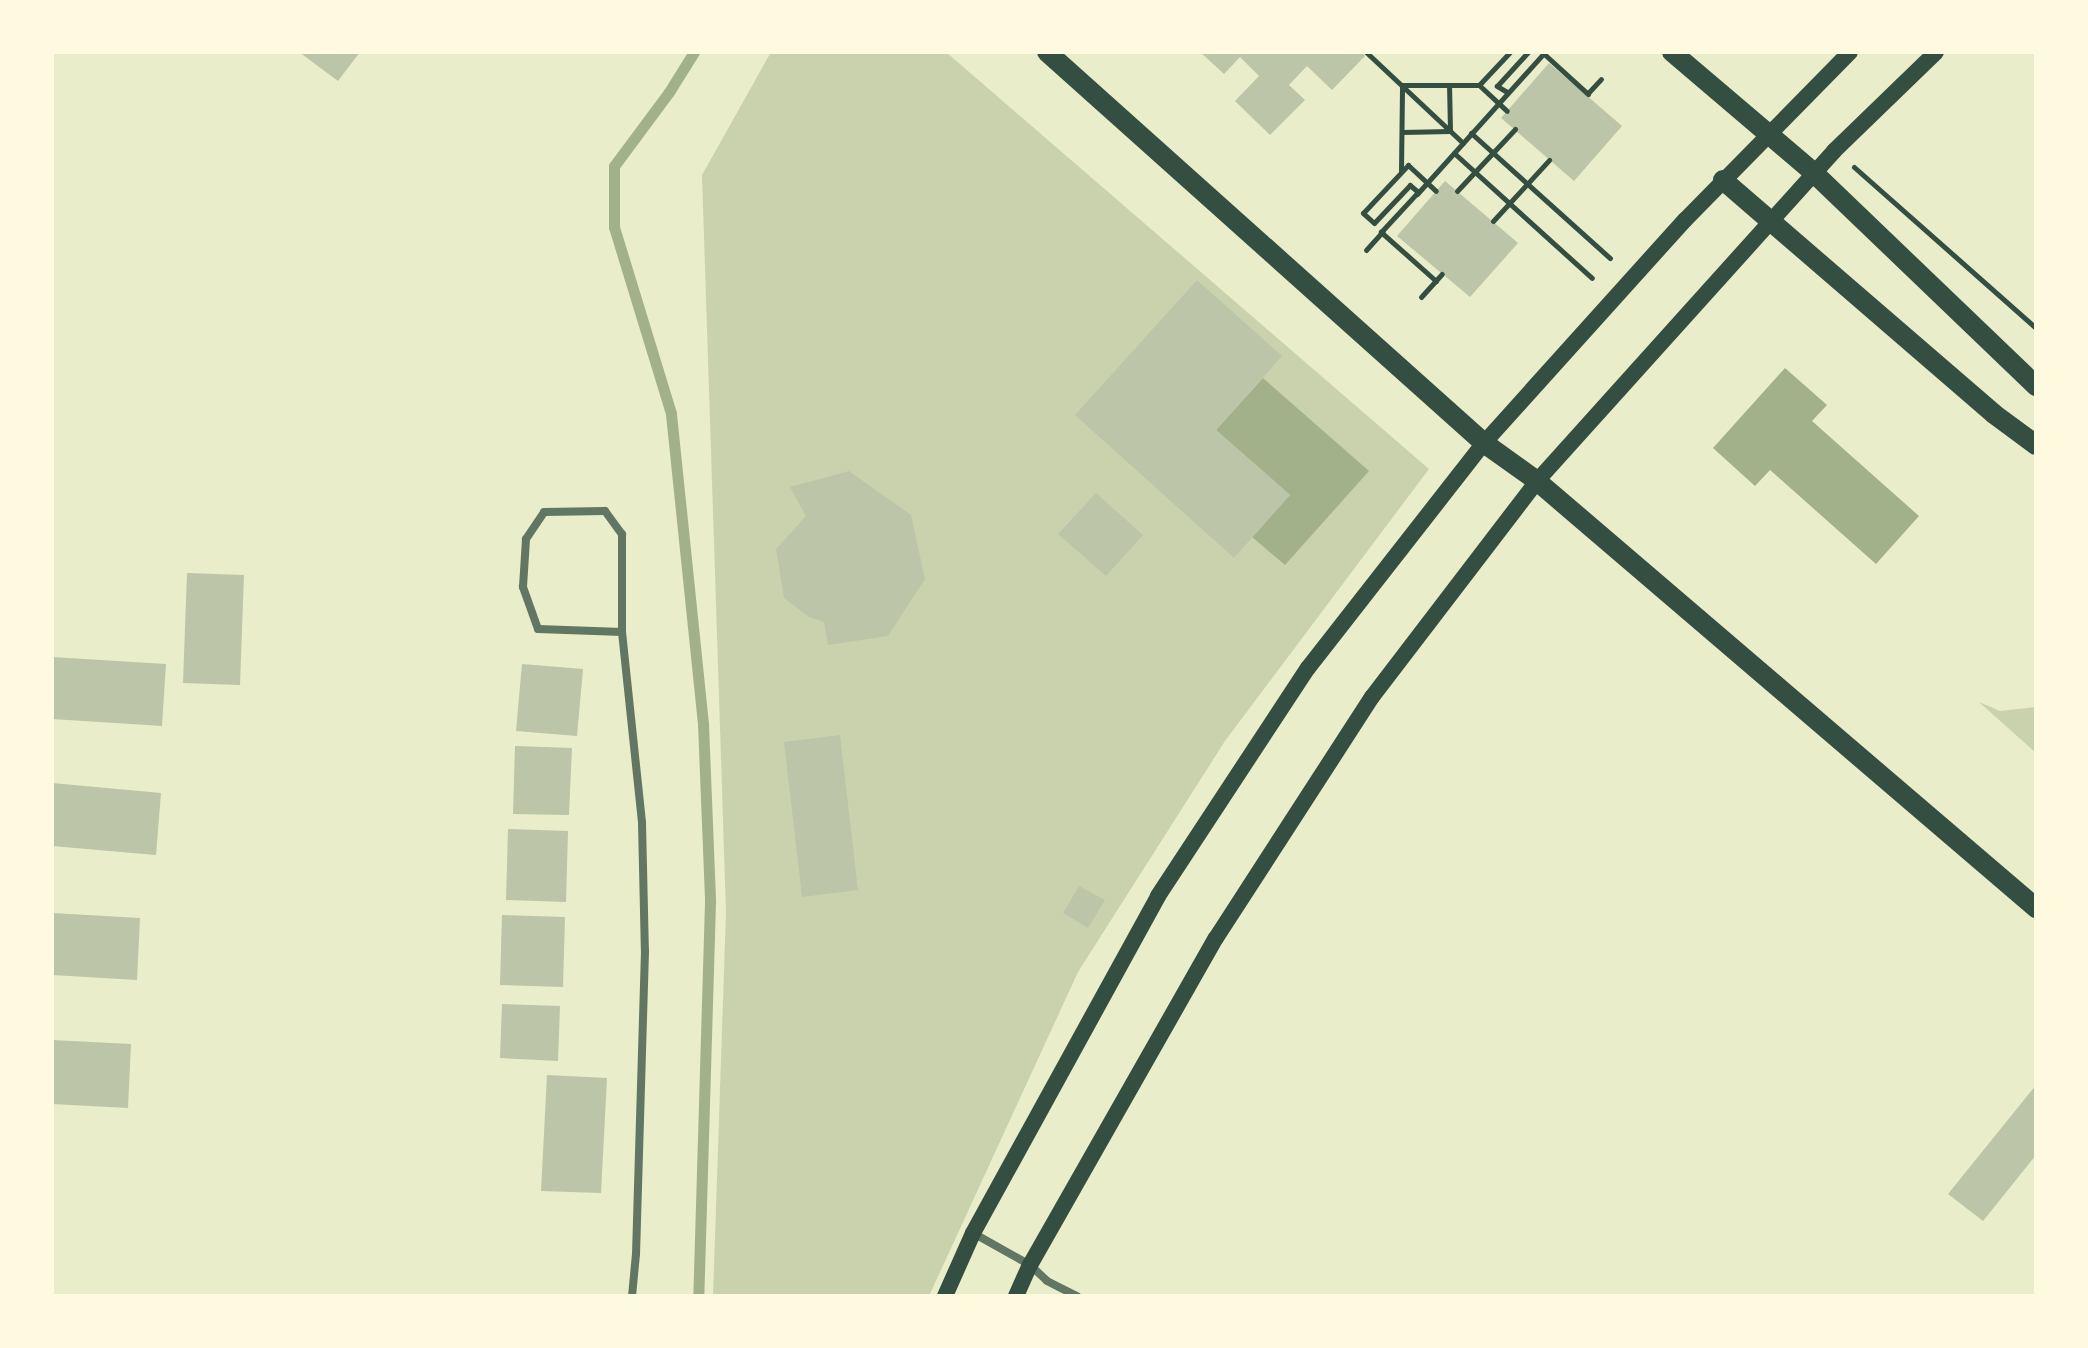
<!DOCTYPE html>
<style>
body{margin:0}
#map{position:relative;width:2088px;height:1348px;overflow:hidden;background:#e9edc9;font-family:Arial,sans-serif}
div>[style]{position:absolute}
.green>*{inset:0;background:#cad2ad}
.water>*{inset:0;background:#a3b18a}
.stream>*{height:11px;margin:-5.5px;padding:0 5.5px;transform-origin:5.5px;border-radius:5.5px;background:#a3b18a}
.building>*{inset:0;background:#bcc5a7}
.path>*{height:5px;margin:-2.5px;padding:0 2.5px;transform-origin:2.5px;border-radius:2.5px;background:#344e41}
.minor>*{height:8px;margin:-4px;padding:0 4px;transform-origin:4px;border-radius:4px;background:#617663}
.secondary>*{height:16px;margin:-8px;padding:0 8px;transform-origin:8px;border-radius:8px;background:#344e41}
.primary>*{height:20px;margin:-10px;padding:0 10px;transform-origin:10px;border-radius:10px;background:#344e41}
span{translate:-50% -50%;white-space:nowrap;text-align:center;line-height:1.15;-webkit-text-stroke:6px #fefae0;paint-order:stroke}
.frame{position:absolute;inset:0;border:54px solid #fefae0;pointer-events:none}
</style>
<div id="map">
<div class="green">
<i style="clip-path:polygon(771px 52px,946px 52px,1429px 469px,1225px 741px,1078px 972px,929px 1296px,713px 1296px,726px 912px,702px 175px)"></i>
<i style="clip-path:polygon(1979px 702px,2000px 711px,2036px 707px,2036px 753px)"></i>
</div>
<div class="water">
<i style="clip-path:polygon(1785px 368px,1827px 405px,1812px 421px,1919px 516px,1876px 564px,1770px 470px,1755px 486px,1713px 448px)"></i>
<i style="clip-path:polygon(1263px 378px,1369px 471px,1285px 565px,1252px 537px,1290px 495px,1216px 430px)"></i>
</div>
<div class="stream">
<i style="left:694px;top:52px;width:47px;rotate:122deg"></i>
<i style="left:669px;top:92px;width:92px;rotate:126.6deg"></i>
<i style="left:614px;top:166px;width:61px;rotate:90deg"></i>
<i style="left:614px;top:227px;width:195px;rotate:73deg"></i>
<i style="left:671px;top:414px;width:312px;rotate:84.1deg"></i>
<i style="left:703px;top:724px;width:178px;rotate:87.7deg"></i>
<i style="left:710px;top:902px;width:394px;rotate:91.7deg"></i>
</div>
<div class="building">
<i style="clip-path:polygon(299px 52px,360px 52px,338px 81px)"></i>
<i style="clip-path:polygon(1200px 52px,1362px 52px,1365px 56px,1332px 90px,1307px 66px,1289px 85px,1305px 100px,1270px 135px,1235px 101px,1259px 76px,1240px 57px,1224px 74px)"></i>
<i style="clip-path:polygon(1549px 63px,1622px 126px,1574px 181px,1501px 118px)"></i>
<i style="clip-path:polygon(1445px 181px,1518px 243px,1470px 297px,1397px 236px)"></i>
<i style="clip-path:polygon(1197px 280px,1282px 356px,1216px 430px,1290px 495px,1234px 558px,1075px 415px)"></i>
<i style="clip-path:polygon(849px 471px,911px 515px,925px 579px,888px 636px,828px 645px,824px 622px,809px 617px,784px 598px,776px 549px,806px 516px,790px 487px)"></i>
<i style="clip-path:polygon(1096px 493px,1143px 535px,1106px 576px,1058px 534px)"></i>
<i style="clip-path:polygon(187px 573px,244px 575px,240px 685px,183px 683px)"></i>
<i style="clip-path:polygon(52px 657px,166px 664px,162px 726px,52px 719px)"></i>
<i style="clip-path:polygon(522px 664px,583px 669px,577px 736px,516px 731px)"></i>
<i style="clip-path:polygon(840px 735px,858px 890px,802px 897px,784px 742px)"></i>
<i style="clip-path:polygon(515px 746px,572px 748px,569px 815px,513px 814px)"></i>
<i style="clip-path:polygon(52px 783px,161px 793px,156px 855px,52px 846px)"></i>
<i style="clip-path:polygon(508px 829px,568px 831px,566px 902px,506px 900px)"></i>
<i style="clip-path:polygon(1079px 886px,1105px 900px,1088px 928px,1063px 913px)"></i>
<i style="clip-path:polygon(52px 913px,140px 918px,137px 980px,52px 975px)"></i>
<i style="clip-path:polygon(502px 915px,565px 917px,563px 987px,500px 985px)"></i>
<i style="clip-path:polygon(502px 1004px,560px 1006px,558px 1061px,500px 1058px)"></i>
<i style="clip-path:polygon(52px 1040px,131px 1044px,128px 1108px,52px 1104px)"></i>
<i style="clip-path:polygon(547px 1075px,607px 1078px,601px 1193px,541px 1191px)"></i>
<i style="clip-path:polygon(2036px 1085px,2036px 1155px,1983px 1221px,1948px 1194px)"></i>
</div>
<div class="path">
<i style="left:1366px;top:52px;width:133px;rotate:43.2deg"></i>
<i style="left:1543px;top:53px;width:61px;rotate:42.3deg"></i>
<i style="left:1479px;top:85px;width:45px;rotate:-46.8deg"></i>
<i style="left:1507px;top:92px;width:12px;rotate:-149deg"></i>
<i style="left:1497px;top:86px;width:46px;rotate:-47.6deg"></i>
<i style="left:1588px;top:93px;width:19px;rotate:-47deg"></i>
<i style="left:1402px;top:132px;width:48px;rotate:-1.2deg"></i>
<i style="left:1450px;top:131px;width:46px;rotate:-91.2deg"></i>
<i style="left:1471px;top:133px;width:187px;rotate:42deg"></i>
<i style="left:1454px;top:153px;width:186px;rotate:42.2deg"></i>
<i style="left:1854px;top:167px;width:243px;rotate:41.5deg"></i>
<i style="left:1401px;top:171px;width:86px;rotate:-89.3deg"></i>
<i style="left:1402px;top:85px;width:77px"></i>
<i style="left:1479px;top:85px;width:38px;rotate:43deg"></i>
<i style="left:1457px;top:191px;width:85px;rotate:-46.9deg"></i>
<i style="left:1417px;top:194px;width:191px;rotate:-48deg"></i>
<i style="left:1493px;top:221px;width:83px;rotate:-47.4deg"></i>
<i style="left:1366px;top:250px;width:25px;rotate:-48deg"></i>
<i style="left:1436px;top:281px;width:74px;rotate:-138.3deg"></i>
<i style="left:1381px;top:232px;width:54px;rotate:-47.2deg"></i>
<i style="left:1418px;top:192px;width:11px;rotate:-139deg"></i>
<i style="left:1410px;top:185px;width:52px;rotate:133.5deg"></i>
<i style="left:1374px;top:223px;width:15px;rotate:-138deg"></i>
<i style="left:1363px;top:213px;width:66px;rotate:-46.8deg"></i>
<i style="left:1408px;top:165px;width:38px;rotate:43deg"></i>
<i style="left:1421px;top:297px;width:31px;rotate:-48deg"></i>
</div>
<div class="minor">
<i style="left:622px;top:632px;width:84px;rotate:-178deg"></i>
<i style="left:538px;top:629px;width:45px;rotate:-109.7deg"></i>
<i style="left:523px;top:587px;width:48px;rotate:-86.4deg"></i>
<i style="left:526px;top:539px;width:32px;rotate:-56deg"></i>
<i style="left:544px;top:512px;width:61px;rotate:-0.9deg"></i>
<i style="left:605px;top:511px;width:29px;rotate:54deg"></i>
<i style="left:622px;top:534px;width:98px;rotate:90deg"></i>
<i style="left:622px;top:632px;width:192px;rotate:84deg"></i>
<i style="left:642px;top:823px;width:128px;rotate:88.7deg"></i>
<i style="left:645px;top:951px;width:303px;rotate:91.7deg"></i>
<i style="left:636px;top:1254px;width:42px;rotate:95.4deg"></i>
<i style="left:973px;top:1233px;width:65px;rotate:29.3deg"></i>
<i style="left:1030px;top:1265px;width:23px;rotate:43deg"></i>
<i style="left:1047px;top:1281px;width:34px;rotate:27deg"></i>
</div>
<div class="secondary">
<i style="left:945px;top:1296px;width:69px;rotate:-66deg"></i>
<i style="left:973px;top:1233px;width:384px;rotate:-61.2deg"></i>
<i style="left:1158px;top:896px;width:273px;rotate:-56.7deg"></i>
<i style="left:1308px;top:668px;width:286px;rotate:-52deg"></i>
<i style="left:1484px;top:443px;width:300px;rotate:-48deg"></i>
<i style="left:1685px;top:220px;width:235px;rotate:-45.5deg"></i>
<i style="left:1016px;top:1296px;width:34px;rotate:-66deg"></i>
<i style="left:1030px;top:1265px;width:376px;rotate:-60.4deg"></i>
<i style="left:1216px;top:938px;width:287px;rotate:-57.1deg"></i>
<i style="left:1372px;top:697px;width:272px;rotate:-52.6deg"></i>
<i style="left:1537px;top:481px;width:444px;rotate:-48deg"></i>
<i style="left:1834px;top:151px;width:142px;rotate:-44.1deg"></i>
</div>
<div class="primary">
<i style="left:1047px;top:52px;width:586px;rotate:41.82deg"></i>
<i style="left:1484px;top:443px;width:65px;rotate:35.6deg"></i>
<i style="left:1537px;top:481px;width:657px;rotate:40.55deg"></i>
<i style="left:1672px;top:52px;width:187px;rotate:40.4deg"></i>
<i style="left:1814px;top:173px;width:308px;rotate:43.8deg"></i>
<i style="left:1723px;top:180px;width:358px;rotate:40.8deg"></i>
<i style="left:1994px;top:414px;width:52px;rotate:36.4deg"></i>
</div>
<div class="frame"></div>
</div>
